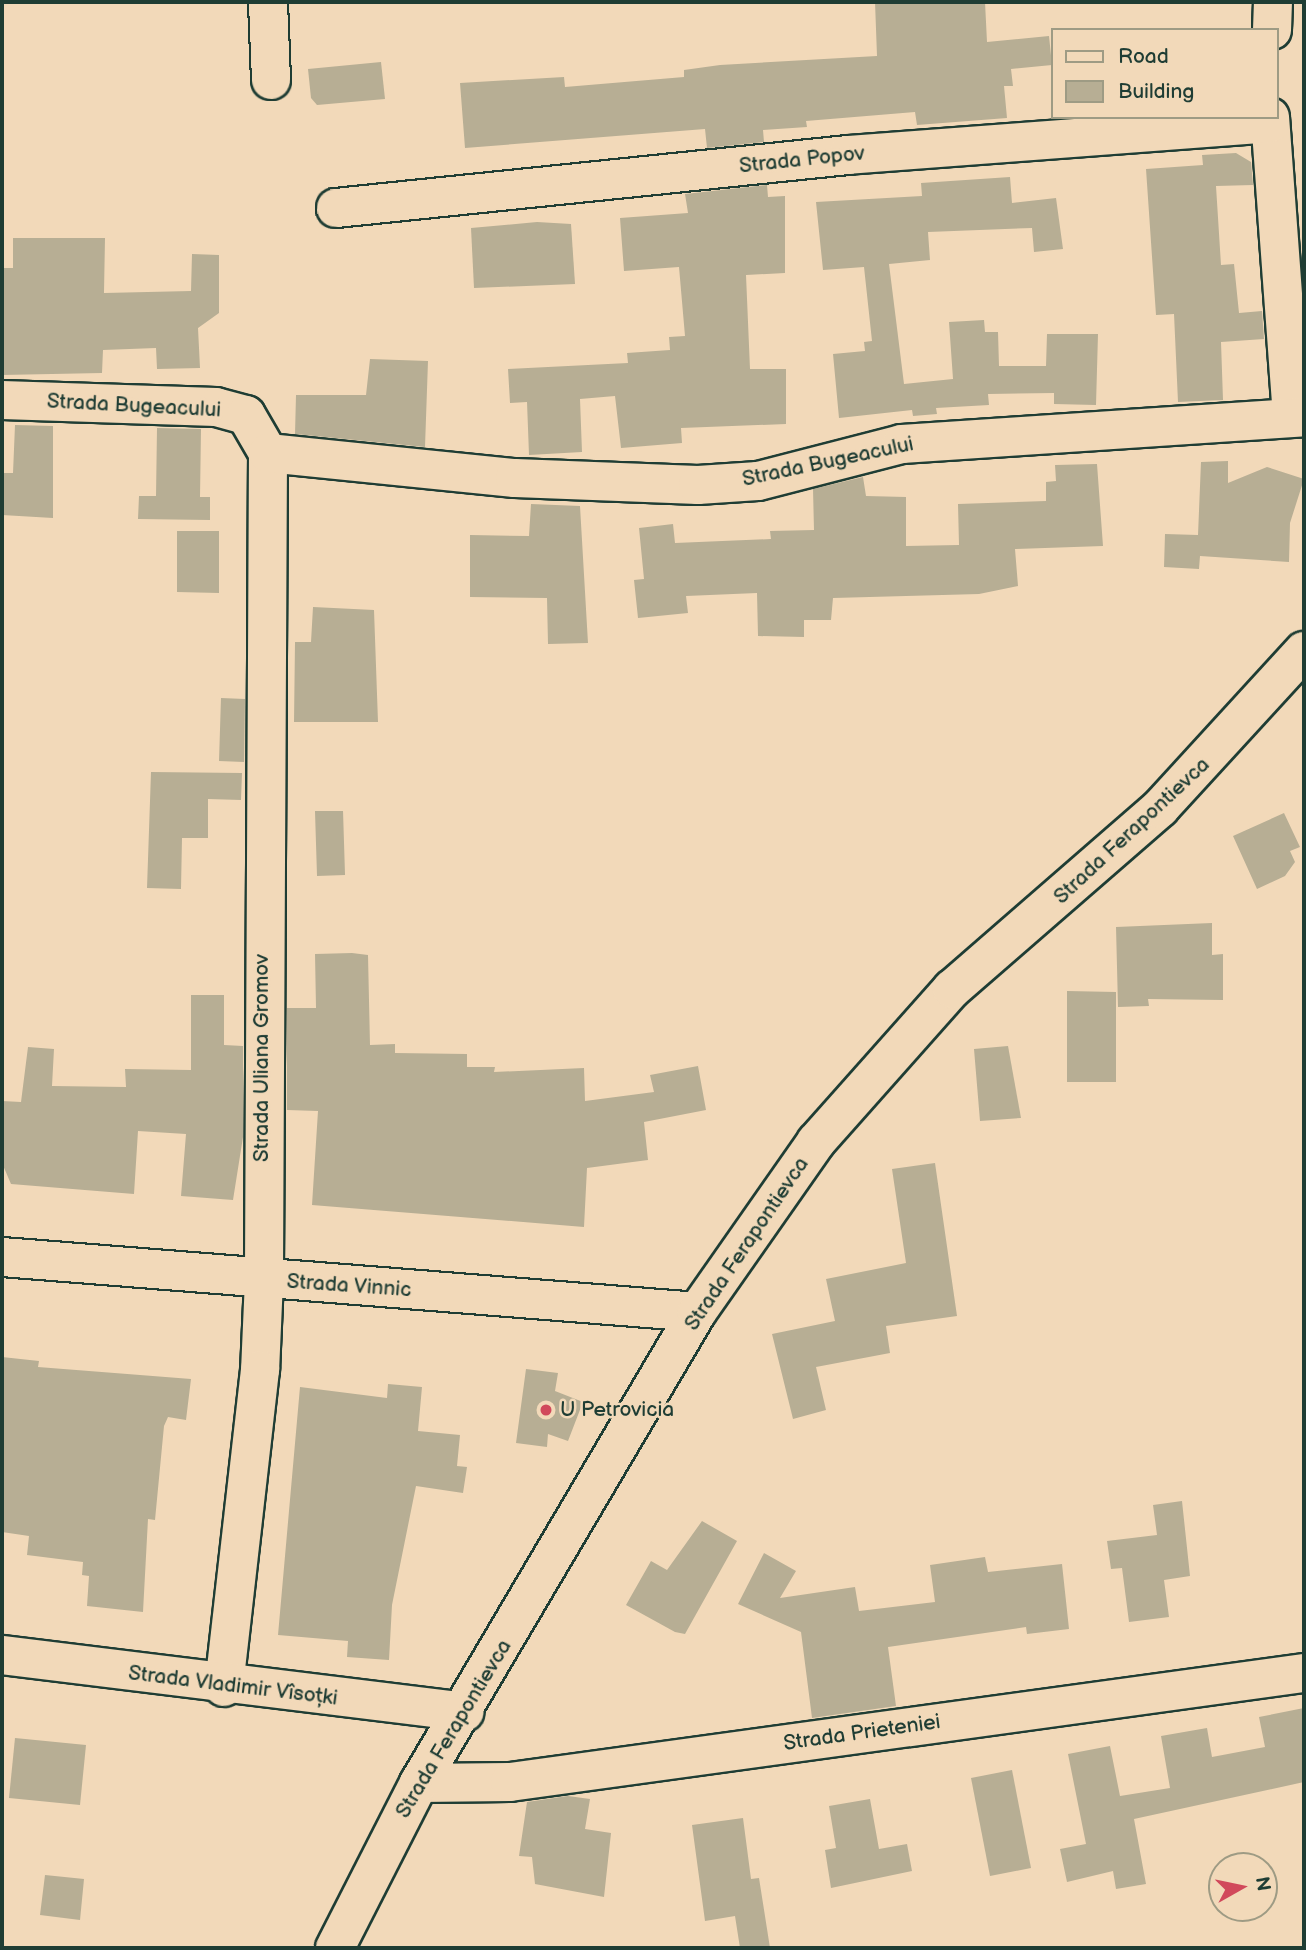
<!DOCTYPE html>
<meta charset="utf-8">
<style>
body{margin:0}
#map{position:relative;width:1306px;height:1950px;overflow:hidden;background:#f2d9b9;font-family:"Balsamiq Sans",sans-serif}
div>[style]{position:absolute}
.building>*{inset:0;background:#b7ae94}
.roads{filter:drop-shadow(2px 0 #1f3d34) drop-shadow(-2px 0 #1f3d34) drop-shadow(0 2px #1f3d34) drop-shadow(0 -2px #1f3d34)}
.minor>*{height:38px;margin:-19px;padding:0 19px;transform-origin:19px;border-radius:19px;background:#f2d9b9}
.major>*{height:38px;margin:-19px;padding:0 19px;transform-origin:19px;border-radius:19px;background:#f2d9b9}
.dots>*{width:19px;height:19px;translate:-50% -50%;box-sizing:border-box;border:4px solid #f2d9b9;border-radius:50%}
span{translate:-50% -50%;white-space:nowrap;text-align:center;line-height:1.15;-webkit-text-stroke:5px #f2d9b9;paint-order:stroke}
.street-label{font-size:21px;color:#1f3d34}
.poi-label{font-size:21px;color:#1f3d34}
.left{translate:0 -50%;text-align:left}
.frame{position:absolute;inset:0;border:4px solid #1f3d34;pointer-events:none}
.legend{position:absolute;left:1051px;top:28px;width:228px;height:91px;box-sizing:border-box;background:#f2d9b9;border:2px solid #9e9b84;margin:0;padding:9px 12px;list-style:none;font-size:21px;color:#1f3d34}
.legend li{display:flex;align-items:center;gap:14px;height:35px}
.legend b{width:35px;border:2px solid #9e9b84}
.north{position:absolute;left:1208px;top:1852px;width:70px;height:70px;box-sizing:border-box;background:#f2d9b9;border:2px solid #9e9b84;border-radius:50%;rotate:81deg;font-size:19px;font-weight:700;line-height:28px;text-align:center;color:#1f3d34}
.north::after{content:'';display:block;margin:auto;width:24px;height:32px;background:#d1495b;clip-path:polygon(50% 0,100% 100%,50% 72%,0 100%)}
</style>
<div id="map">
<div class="building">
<i style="clip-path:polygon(875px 2px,985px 2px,987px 42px,1049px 36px,1052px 65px,1011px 69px,1013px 86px,1004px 86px,1007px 118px,917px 125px,915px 112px,806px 121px,807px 127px,763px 130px,764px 142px,707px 148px,705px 129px,465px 148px,460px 83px,564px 77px,565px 87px,684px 77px,684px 70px,720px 65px,877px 56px)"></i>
<i style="clip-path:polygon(381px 62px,385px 99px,317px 105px,311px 98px,308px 69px)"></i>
<i style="clip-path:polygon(1236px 153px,1251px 162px,1253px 185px,1216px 186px,1221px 265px,1234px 264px,1239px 313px,1262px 311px,1264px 339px,1221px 342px,1223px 400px,1178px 402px,1174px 314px,1156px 315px,1146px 169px,1203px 165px,1202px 155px)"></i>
<i style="clip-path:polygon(1010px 177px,1012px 203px,1056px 198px,1063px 249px,1034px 252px,1032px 228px,928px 232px,930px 260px,889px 264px,904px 384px,953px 379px,949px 322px,984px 320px,985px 332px,998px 332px,999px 366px,1046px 366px,1047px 334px,1098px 334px,1096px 405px,1054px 404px,1054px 393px,988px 394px,989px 405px,936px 408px,937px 414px,913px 416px,912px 410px,839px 418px,833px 354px,865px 351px,864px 342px,872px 341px,864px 267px,823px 270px,816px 202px,922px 196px,921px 183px)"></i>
<i style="clip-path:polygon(767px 185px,768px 197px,785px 196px,785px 273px,746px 275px,750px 369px,786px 369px,786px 424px,681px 428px,682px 443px,621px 448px,615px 396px,580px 399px,582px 452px,529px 455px,527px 402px,510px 403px,508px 369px,628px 363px,627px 353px,670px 350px,669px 337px,685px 336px,679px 267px,624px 271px,620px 218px,688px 213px,685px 194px)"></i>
<i style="clip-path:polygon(537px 222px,571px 224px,575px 284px,474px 288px,471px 228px)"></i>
<i style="clip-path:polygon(13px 238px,105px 238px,104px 293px,191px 291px,192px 254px,219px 255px,219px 313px,198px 328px,200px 368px,157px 369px,156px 348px,103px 350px,102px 373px,2px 375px,2px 268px,13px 268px)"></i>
<i style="clip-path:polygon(370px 359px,428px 361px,425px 447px,295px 434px,296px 395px,366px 395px)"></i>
<i style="clip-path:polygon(15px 425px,53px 426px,53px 518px,2px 515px,2px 473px,13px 473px)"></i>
<i style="clip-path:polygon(157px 428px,201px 429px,200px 497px,210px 497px,210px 520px,138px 519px,139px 496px,156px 496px)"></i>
<i style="clip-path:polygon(1228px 461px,1228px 483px,1267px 467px,1304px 479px,1290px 523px,1289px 562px,1200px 556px,1199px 569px,1164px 567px,1165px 534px,1198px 535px,1201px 462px)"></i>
<i style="clip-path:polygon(1097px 464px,1103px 546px,1015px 549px,1018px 586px,979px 594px,833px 598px,831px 620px,804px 620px,804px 637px,758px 636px,757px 593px,686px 596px,688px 613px,638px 618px,634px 580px,644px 579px,639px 528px,673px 524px,675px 543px,771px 539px,770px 531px,814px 530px,813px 489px,863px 477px,866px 496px,906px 497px,906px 546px,959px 545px,958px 504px,1046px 501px,1046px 482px,1056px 481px,1055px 465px)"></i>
<i style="clip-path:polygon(531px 504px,580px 506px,588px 643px,548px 644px,547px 598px,470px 597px,470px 535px,529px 536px)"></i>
<i style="clip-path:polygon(177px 531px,219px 531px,219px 593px,177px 592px)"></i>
<i style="clip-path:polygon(313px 607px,374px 610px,378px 722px,294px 722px,295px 642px,311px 642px)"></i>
<i style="clip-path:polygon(221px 698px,245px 699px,244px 762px,219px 761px)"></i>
<i style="clip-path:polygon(151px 772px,242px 773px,241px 800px,208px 799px,208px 838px,182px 838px,181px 889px,147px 888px)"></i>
<i style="clip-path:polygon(315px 811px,343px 811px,345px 875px,317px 876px)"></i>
<i style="clip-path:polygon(1284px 813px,1300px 847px,1290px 851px,1295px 862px,1285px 876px,1257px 889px,1233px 836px)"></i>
<i style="clip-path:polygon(1212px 923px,1212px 955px,1223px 954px,1223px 1000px,1148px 999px,1149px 1006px,1118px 1007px,1116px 927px)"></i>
<i style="clip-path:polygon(352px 953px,368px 955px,370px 1045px,395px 1044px,395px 1053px,467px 1054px,467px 1067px,495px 1067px,494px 1072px,584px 1068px,585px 1101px,654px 1092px,650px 1075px,698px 1066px,706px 1110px,644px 1122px,648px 1160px,587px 1168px,584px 1227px,312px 1205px,318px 1111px,287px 1110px,287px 1008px,316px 1008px,315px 954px)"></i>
<i style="clip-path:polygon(1067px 991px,1116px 992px,1116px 1082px,1067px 1082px)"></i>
<i style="clip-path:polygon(191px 995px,224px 995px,224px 1045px,243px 1046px,243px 1137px,233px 1200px,181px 1196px,186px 1134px,138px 1131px,134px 1194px,11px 1184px,2px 1163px,2px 1101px,21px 1102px,28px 1047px,54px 1049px,52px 1086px,126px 1087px,125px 1069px,191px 1070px)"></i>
<i style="clip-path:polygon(1008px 1046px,1021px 1118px,980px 1121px,974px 1049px)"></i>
<i style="clip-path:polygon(935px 1163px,957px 1316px,886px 1326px,890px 1353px,816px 1367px,826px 1410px,793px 1419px,772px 1334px,835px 1321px,826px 1279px,906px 1263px,892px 1169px)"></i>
<i style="clip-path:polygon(2px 1357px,39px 1361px,38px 1367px,191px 1379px,186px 1420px,168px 1417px,164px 1426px,155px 1520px,148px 1519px,143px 1612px,87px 1606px,89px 1576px,82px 1575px,83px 1562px,27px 1555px,29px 1536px,2px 1532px)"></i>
<i style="clip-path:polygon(526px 1369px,558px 1373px,555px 1391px,583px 1402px,568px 1441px,548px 1434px,547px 1447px,516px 1443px)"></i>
<i style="clip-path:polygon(388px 1384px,422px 1387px,418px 1431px,460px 1435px,457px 1466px,467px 1467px,463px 1493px,416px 1486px,392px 1605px,389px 1660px,347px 1657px,348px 1641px,278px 1635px,300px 1387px,387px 1398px)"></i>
<i style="clip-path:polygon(1182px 1501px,1190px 1576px,1164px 1580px,1169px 1617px,1129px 1622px,1122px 1568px,1111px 1569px,1107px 1541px,1157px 1535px,1153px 1505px)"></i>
<i style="clip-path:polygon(702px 1521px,737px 1541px,685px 1634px,675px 1632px,626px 1605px,651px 1561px,667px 1570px)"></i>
<i style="clip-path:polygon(764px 1553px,796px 1571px,780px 1598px,855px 1587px,859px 1611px,935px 1602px,930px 1565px,985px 1557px,988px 1572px,1062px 1564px,1069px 1629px,1027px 1634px,1026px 1627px,888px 1647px,896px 1706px,812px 1718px,801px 1632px,738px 1604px)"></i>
<i style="clip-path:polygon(1304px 1708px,1304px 1782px,1134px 1819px,1146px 1884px,1116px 1889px,1113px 1871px,1067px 1882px,1060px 1849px,1086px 1844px,1068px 1754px,1110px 1746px,1120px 1796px,1170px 1788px,1161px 1736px,1207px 1728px,1212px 1757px,1265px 1747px,1259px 1717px)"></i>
<i style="clip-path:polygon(15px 1738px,86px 1745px,80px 1805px,9px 1798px)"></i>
<i style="clip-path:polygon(1012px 1770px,1031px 1868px,990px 1876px,971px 1778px)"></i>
<i style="clip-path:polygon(568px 1796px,590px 1799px,585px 1829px,611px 1833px,604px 1897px,535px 1884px,532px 1857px,519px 1856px,527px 1802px)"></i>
<i style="clip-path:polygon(870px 1799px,879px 1849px,907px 1844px,912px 1871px,831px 1888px,825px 1850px,836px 1848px,829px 1806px)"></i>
<i style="clip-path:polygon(743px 1818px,751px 1879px,759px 1878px,770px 1948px,740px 1948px,735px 1916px,705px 1921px,692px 1825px)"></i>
<i style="clip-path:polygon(45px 1875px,84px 1879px,80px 1920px,40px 1915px)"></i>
</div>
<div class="roads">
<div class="minor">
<i style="left:268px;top:2px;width:78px;rotate:87.8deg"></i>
<i style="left:1272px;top:30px;width:28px;rotate:-88deg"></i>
<i style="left:1270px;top:117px;width:300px;rotate:85.8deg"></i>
<i style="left:336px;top:208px;width:515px;rotate:-5.91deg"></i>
<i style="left:848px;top:155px;width:423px;rotate:-4.3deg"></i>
<i style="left:2px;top:400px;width:214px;rotate:1.9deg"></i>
<i style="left:216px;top:407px;width:31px;rotate:15deg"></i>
<i style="left:246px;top:415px;width:44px;rotate:59.9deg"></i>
<i style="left:268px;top:453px;width:827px;rotate:90.28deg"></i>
<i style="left:264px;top:1280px;width:90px;rotate:92.5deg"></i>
<i style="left:260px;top:1370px;width:319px;rotate:96.5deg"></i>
<i style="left:268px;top:453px;width:248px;rotate:5.8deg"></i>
<i style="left:515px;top:478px;width:183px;rotate:2.2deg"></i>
<i style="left:698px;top:485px;width:60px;rotate:-3.8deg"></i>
<i style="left:758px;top:481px;width:149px;rotate:-14.4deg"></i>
<i style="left:902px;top:444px;width:403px;rotate:-3.8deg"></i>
<i style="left:2px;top:1257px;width:697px;rotate:4.52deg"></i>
<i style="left:2px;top:1655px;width:466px;rotate:7deg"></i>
<i style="left:419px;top:1783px;width:91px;rotate:-0.6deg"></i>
<i style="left:510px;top:1782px;width:801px;rotate:-7.82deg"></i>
</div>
<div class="major">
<i style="left:335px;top:1948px;width:185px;rotate:-63deg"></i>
<i style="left:419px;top:1783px;width:547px;rotate:-59.45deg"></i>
<i style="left:697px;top:1312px;width:208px;rotate:-55deg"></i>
<i style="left:816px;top:1142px;width:205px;rotate:-48.4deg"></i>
<i style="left:952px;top:989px;width:276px;rotate:-41deg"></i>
<i style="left:1160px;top:808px;width:213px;rotate:-47.5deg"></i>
</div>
</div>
<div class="dots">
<i style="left:546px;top:1410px;background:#d1495b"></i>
</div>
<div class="street-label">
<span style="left:802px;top:160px;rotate:-6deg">Strada Popov</span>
<span style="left:134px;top:406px;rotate:3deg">Strada Bugeacului</span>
<span style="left:828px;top:462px;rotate:-12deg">Strada Bugeacului</span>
<span style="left:1132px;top:831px;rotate:-43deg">Strada Ferapontievca</span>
<span style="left:262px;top:1058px;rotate:-90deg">Strada Uliana Gromov</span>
<span style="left:747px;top:1244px;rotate:-56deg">Strada Ferapontievca</span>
<span style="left:349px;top:1286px;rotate:4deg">Strada Vinnic</span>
<span style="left:233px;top:1686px;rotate:7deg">Strada Vladimir Vîsoțki</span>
<span style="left:454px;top:1729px;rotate:-59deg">Strada Ferapontievca</span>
<span style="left:862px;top:1733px;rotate:-8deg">Strada Prieteniei</span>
</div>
<div class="poi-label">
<span class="left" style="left:560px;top:1410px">U Petrovicia</span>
</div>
<div class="frame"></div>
<ul class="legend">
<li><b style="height:9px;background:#f2d9b9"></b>Road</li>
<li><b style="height:19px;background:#b7ae94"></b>Building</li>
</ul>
<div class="north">N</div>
</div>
